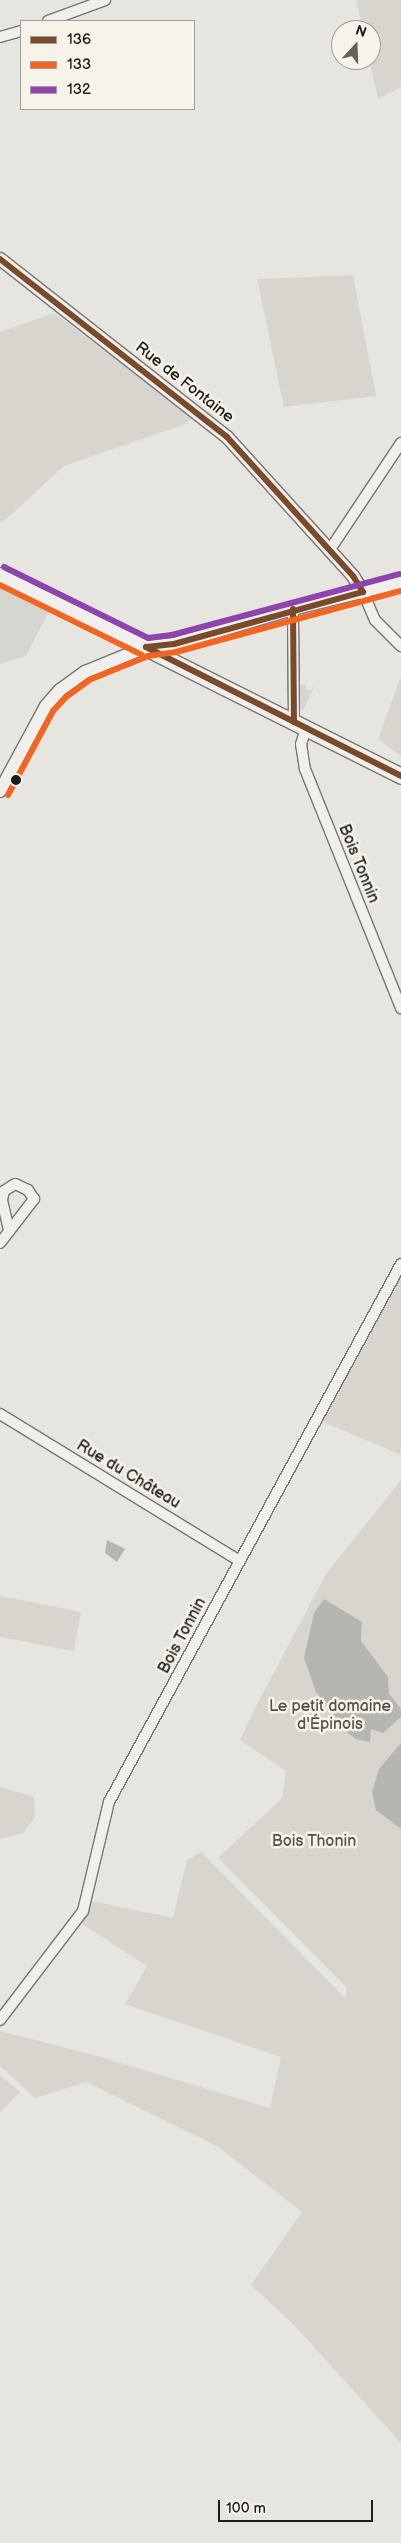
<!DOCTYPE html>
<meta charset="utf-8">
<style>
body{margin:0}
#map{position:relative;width:401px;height:2543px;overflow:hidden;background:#e6e5e0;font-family:"Balsamiq Sans",sans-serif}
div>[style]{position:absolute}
.built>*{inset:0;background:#d7d5cf}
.green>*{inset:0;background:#d8d5ce}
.water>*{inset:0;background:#b7b5af}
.roads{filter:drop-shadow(1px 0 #777674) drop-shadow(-1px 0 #777674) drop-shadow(0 1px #777674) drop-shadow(0 -1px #777674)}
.minor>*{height:10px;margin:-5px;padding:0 5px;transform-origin:5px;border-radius:5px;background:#f0efeb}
.tertiary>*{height:12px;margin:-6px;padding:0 6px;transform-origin:6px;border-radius:6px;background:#f0efeb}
.primary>*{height:15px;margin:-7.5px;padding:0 7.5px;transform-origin:7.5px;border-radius:7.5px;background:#f0efeb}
.bus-1>*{height:6px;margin:-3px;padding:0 3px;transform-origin:3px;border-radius:3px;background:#7a4b2a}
.bus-2>*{height:6px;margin:-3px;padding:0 3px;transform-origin:3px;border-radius:3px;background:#f26522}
.bus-3>*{height:6px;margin:-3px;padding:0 3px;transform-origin:3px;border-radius:3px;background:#8e44ad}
.dots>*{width:14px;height:14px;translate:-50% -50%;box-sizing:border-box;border:2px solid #f7f3e8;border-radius:50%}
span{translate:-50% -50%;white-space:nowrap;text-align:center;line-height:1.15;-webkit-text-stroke:5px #f7f3e8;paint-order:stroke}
.street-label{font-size:16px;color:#1c1c1c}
.park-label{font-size:16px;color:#51504d}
.legend{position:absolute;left:20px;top:20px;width:175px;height:90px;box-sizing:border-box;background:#f7f3e8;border:1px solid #9f9d96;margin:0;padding:6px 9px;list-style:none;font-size:15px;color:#1c1c1c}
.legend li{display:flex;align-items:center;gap:10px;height:25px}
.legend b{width:25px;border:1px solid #9f9d96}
.north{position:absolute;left:331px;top:20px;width:50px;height:50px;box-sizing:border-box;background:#f7f3e8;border:1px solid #9f9d96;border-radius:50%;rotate:20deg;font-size:14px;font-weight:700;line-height:20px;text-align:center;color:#1c1c1c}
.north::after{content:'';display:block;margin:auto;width:18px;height:22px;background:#636261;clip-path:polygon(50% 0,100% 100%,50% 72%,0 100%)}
.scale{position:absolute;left:218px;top:2500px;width:155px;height:22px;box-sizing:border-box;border:2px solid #1c1c1c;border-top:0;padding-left:6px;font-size:15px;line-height:18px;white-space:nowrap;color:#1c1c1c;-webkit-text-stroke:4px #f7f3e8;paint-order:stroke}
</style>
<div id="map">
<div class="built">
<i style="clip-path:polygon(0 584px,50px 609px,26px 656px,0 664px)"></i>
</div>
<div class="green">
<i style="clip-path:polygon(356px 0,401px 0,401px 87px,378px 99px,369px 60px,371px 30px,363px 30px)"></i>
<i style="clip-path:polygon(353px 275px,376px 396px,284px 407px,257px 279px)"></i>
<i style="clip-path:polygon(54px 313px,194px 417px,185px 424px,64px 466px,3px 522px,0 521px,0 332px)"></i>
<i style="clip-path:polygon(401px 676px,401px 756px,378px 739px)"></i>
<i style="clip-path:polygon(299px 684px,306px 685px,306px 690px,311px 690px,315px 685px,303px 711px,299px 707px)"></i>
<i style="clip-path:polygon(401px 1274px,401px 1455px,321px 1421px)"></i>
<i style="clip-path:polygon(401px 1480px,401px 2443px,294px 2325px,251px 2285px,302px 2212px,217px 2146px,86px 2082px,35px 2098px,0 2066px,0 2031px,94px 2055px,270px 2108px,281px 2057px,125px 2004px,147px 1966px,82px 1924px,92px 1901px,173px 1918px,187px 1860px,201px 1852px,345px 1998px,347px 1988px,218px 1858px,282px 1798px,286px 1771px,240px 1740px,252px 1714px,326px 1574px)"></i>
<i style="clip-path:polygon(0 1596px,81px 1612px,74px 1651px,0 1637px)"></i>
<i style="clip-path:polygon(0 1787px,34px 1797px,35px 1817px,23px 1833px,0 1839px)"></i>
<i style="clip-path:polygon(0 2075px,20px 2092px,0 2113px)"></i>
</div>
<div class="water">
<i style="clip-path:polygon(107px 1540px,125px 1549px,117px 1562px,105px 1553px)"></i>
<i style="clip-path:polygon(324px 1599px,362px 1622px,361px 1641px,388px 1677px,389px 1694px,401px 1709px,401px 1717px,383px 1733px,371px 1729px,370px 1742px,356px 1739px,334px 1723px,335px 1716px,316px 1692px,304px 1658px,314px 1613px)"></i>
<i style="clip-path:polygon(401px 1743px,401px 1829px,376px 1810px,372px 1792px,379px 1769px)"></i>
</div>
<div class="roads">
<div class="minor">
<i style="left:48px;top:21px;width:61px;rotate:-20.2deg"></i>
<i style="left:0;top:37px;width:22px;rotate:-16deg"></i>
<i style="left:329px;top:551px;width:130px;rotate:-56.3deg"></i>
<i style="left:363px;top:592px;width:30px;rotate:67deg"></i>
<i style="left:375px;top:620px;width:37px;rotate:45deg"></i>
<i style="left:293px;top:609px;width:113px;rotate:89.5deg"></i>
<i style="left:306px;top:728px;width:17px;rotate:107deg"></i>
<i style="left:301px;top:744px;width:25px;rotate:81deg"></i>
<i style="left:305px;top:769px;width:258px;rotate:68.1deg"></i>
<i style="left:0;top:1243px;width:56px;rotate:-52.3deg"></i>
<i style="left:34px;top:1199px;width:11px;rotate:-124deg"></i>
<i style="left:28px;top:1190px;width:14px;rotate:-155deg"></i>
<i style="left:15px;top:1184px;width:13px;rotate:148deg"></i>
<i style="left:4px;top:1191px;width:9px;rotate:103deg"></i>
<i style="left:2px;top:1200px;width:32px;rotate:77deg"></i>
<i style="left:0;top:1414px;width:281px;rotate:31.5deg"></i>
<i style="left:0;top:2020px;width:137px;rotate:-52.7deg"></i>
<i style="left:83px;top:1911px;width:112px;rotate:-76.6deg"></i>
<i style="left:109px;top:1802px;width:612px;rotate:-61.51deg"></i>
</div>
<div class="tertiary">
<i style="left:0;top:259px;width:288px;rotate:38.1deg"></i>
<i style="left:227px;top:437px;width:188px;rotate:47.8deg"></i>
<i style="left:353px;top:576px;width:19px;rotate:58deg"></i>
<i style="left:0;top:791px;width:97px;rotate:-61.6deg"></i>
<i style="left:46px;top:706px;width:21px;rotate:-49deg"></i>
<i style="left:60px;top:690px;width:31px;rotate:-36deg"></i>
<i style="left:85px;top:672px;width:66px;rotate:-22.3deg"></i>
<i style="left:146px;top:647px;width:28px;rotate:-6deg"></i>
<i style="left:174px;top:644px;width:124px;rotate:-16.4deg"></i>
<i style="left:293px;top:609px;width:111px;rotate:-14deg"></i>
</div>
<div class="primary">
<i style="left:0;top:575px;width:449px;rotate:26.6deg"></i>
</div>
</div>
<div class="bus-1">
<i style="left:0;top:259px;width:288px;rotate:38.1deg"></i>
<i style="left:227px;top:437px;width:188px;rotate:47.8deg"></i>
<i style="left:353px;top:576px;width:19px;rotate:58deg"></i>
<i style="left:293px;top:609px;width:113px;rotate:89.5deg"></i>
<i style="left:146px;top:647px;width:286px;rotate:26.8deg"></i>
<i style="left:146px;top:647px;width:28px;rotate:-6deg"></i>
<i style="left:174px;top:644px;width:196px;rotate:-15.4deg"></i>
</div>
<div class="bus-2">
<i style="left:0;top:585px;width:158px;rotate:26.2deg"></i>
<i style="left:8px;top:795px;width:95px;rotate:-61.8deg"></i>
<i style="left:53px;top:711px;width:19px;rotate:-47deg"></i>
<i style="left:66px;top:697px;width:29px;rotate:-36deg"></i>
<i style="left:89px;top:680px;width:64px;rotate:-22.1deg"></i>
<i style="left:148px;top:656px;width:28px;rotate:-8deg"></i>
<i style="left:176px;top:652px;width:233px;rotate:-15.2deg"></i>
</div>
<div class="bus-3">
<i style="left:4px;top:567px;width:161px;rotate:26.2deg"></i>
<i style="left:148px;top:638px;width:24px;rotate:-7deg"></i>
<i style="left:172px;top:635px;width:235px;rotate:-15deg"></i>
</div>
<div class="dots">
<i style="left:16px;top:780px;background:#1c1c1c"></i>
</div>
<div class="street-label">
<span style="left:184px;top:383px;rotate:38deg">Rue de Fontaine</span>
<span style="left:358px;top:864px;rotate:68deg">Bois Tonnin</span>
<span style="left:128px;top:1475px;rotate:31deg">Rue du Château</span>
<span style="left:183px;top:1636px;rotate:-62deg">Bois Tonnin</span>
</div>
<div class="park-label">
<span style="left:330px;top:1716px">Le petit domaine<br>d'Épinois</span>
<span style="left:314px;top:1842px">Bois Thonin</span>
</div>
<ul class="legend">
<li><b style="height:6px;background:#7a4b2a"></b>136</li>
<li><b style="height:6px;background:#f26522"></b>133</li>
<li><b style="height:6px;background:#8e44ad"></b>132</li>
</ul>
<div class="north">N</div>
<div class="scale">100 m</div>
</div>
